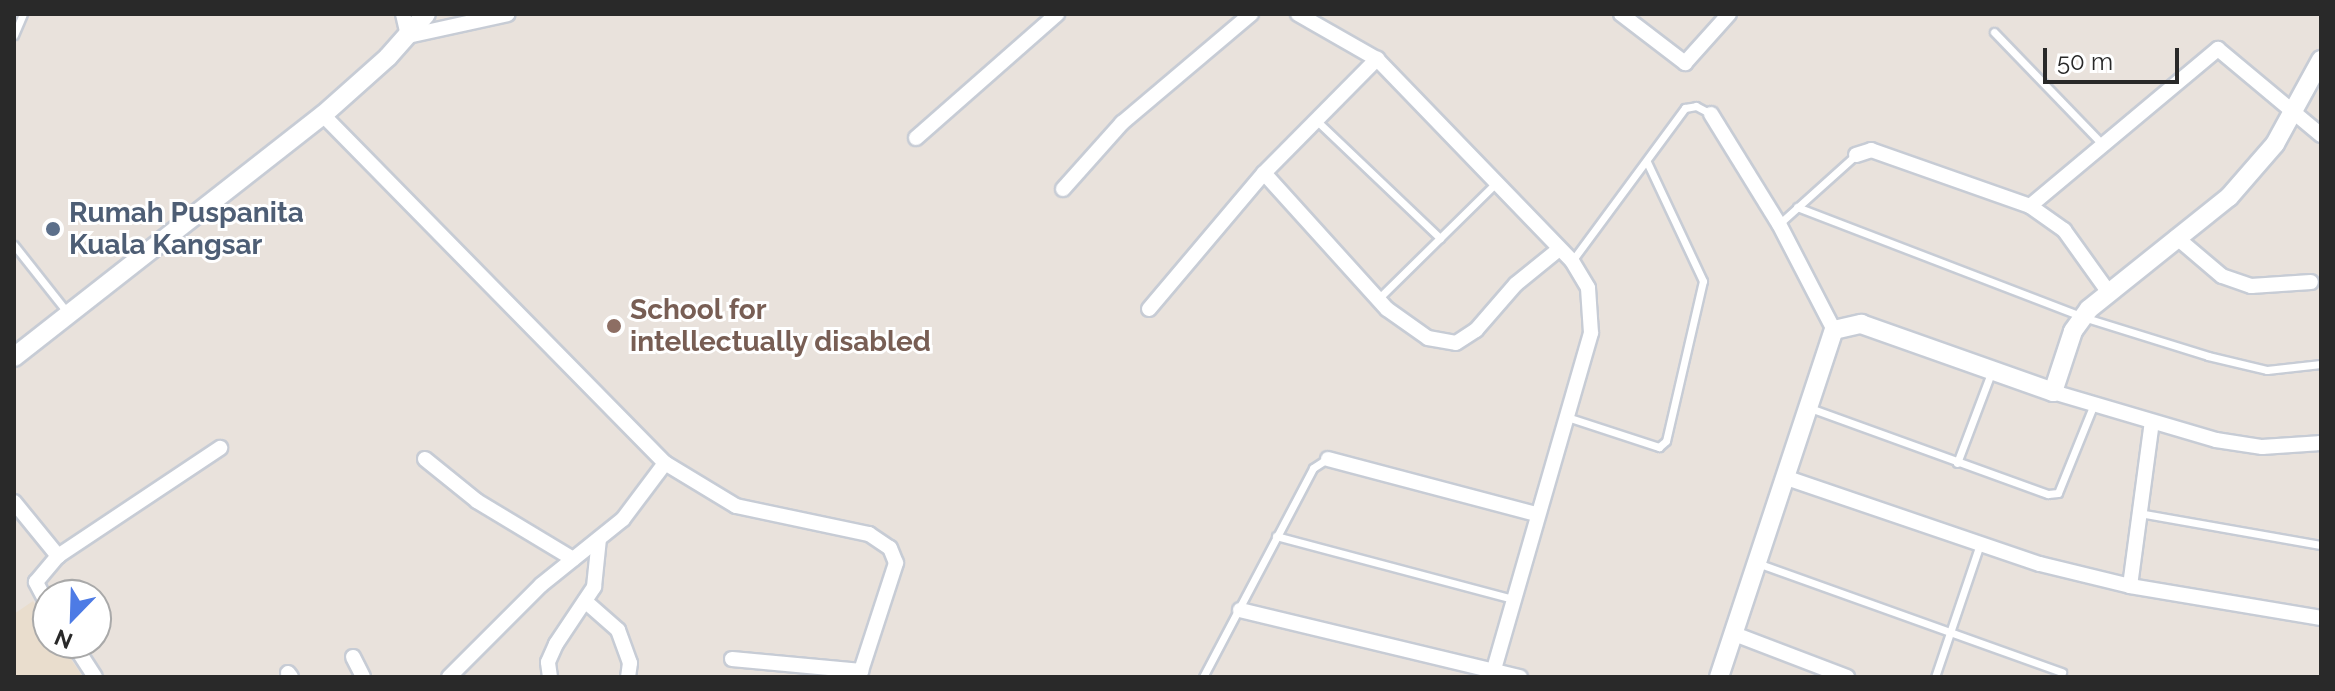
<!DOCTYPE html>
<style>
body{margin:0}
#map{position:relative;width:2335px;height:691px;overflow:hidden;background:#e9e2dc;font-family:Raleway,sans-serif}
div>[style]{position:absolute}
.education>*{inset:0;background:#e9ddcd}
.roads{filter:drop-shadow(2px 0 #c7ccd5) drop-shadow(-2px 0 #c7ccd5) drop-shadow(0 2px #c7ccd5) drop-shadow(0 -2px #c7ccd5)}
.service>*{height:7px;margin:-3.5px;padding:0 3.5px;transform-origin:3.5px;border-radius:3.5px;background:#fff}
.minor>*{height:14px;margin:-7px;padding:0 7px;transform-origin:7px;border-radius:7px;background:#fff}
.tertiary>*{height:18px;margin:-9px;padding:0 9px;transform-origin:9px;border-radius:9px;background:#fff}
.dots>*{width:22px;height:22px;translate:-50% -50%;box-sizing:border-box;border:4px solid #fff;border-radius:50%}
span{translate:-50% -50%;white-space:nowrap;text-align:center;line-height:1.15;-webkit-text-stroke:6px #fff;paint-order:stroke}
.service-label{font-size:28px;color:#4e5e75;font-weight:700}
.left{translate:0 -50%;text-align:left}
.education-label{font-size:28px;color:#785e54;font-weight:700}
.frame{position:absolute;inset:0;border:16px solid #292929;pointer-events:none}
.north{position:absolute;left:32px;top:579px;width:80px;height:80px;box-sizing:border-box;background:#fff;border:2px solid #a9a9a9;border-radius:50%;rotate:203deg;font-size:22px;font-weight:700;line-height:32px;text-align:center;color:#292929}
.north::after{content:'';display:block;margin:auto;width:28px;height:36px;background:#4d7be5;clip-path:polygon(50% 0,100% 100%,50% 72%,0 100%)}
.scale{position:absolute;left:2043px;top:48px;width:136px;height:36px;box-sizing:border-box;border:4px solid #292929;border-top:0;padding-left:10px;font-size:24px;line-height:28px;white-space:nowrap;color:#292929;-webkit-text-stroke:6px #fff;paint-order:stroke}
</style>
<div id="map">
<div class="education">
<i style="clip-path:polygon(33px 601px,48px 624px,48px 643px,60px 643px,83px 677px,14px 677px,14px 614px)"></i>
</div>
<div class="roads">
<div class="service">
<i style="left:1994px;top:32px;width:156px;rotate:46deg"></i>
<i style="left:14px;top:35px;width:23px;rotate:-67deg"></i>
<i style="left:1317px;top:121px;width:170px;rotate:43.6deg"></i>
<i style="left:1797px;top:207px;width:306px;rotate:21deg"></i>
<i style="left:2083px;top:317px;width:131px;rotate:17.3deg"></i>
<i style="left:2208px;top:356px;width:61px;rotate:13.3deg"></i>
<i style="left:2267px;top:370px;width:54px;rotate:-6.3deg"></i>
<i style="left:1779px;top:224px;width:103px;rotate:-41.9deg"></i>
<i style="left:14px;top:245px;width:85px;rotate:51.7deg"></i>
<i style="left:1572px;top:261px;width:190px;rotate:-53.6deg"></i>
<i style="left:1685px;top:108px;width:11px;rotate:-10deg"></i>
<i style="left:1696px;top:106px;width:17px;rotate:28deg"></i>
<i style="left:1378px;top:299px;width:165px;rotate:-44.5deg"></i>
<i style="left:1810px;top:408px;width:253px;rotate:19.9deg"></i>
<i style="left:2048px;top:494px;width:10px;rotate:-6deg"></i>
<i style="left:2058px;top:493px;width:96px;rotate:-68deg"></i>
<i style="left:1567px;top:417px;width:97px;rotate:18.1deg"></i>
<i style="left:1659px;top:447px;width:9px;rotate:-41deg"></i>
<i style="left:1666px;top:441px;width:164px;rotate:-77deg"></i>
<i style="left:1703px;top:281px;width:132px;rotate:-115.2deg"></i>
<i style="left:1957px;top:463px;width:96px;rotate:-69.3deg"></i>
<i style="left:2139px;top:513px;width:185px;rotate:10deg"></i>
<i style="left:1276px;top:536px;width:245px;rotate:14.9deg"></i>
<i style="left:1760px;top:564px;width:321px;rotate:19.7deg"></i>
<i style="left:1203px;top:677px;width:236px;rotate:-62.2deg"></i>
<i style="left:1313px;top:468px;width:17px;rotate:-33deg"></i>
<i style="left:1935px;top:677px;width:140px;rotate:-71.3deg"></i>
</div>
<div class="minor">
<i style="left:403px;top:14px;width:23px;rotate:77deg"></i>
<i style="left:408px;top:36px;width:102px;rotate:-12.4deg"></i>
<i style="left:1298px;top:14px;width:91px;rotate:29.7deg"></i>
<i style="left:1377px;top:59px;width:281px;rotate:46deg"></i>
<i style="left:1572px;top:261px;width:31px;rotate:59deg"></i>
<i style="left:1588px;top:288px;width:45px;rotate:86.2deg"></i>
<i style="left:1591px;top:333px;width:358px;rotate:106.1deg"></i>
<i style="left:1621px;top:14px;width:81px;rotate:37.4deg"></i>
<i style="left:1685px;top:63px;width:66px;rotate:-48.1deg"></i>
<i style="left:1711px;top:114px;width:129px;rotate:58.3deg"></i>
<i style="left:1779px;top:224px;width:119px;rotate:62.6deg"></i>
<i style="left:323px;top:115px;width:488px;rotate:45.5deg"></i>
<i style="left:665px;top:463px;width:83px;rotate:31.2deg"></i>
<i style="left:736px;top:506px;width:136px;rotate:11.9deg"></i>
<i style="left:869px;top:534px;width:25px;rotate:34deg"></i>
<i style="left:890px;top:548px;width:16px;rotate:68deg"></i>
<i style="left:896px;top:563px;width:120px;rotate:108deg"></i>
<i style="left:916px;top:138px;width:188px;rotate:-41.3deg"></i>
<i style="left:1856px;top:155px;width:16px;rotate:-18deg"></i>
<i style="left:1871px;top:150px;width:169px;rotate:19.4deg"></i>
<i style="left:2030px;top:206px;width:42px;rotate:35.2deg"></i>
<i style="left:2064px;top:230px;width:74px;rotate:54.4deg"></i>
<i style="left:1264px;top:173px;width:183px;rotate:47.9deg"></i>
<i style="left:1387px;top:309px;width:50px;rotate:35.3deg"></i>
<i style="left:1428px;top:338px;width:28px;rotate:10deg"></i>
<i style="left:1456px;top:343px;width:24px;rotate:-33deg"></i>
<i style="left:1476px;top:330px;width:61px;rotate:-49deg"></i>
<i style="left:1516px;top:284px;width:55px;rotate:-39.1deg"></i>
<i style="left:1063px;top:189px;width:89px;rotate:-48.2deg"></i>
<i style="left:1122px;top:123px;width:169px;rotate:-40.2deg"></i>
<i style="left:2030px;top:206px;width:245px;rotate:-39.9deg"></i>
<i style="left:2218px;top:49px;width:134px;rotate:39.9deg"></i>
<i style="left:2176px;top:237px;width:60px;rotate:40.3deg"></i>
<i style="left:2222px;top:276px;width:31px;rotate:19deg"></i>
<i style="left:2251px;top:286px;width:60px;rotate:-3.8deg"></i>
<i style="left:1149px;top:309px;width:178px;rotate:-49.8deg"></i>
<i style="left:1264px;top:173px;width:161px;rotate:-45.3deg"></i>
<i style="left:2053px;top:392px;width:170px;rotate:16.4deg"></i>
<i style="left:2216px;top:440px;width:47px;rotate:8.7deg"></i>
<i style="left:2262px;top:447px;width:59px;rotate:-3.9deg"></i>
<i style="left:425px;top:459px;width:67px;rotate:38.9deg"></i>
<i style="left:477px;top:501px;width:112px;rotate:31.1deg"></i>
<i style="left:1328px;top:459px;width:215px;rotate:14.8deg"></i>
<i style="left:1787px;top:478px;width:267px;rotate:18.8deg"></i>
<i style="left:2040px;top:564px;width:93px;rotate:13.7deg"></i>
<i style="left:2130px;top:586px;width:194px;rotate:9.5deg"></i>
<i style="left:14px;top:502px;width:70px;rotate:50.8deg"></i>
<i style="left:2130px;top:586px;width:165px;rotate:-82.4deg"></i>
<i style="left:585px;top:601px;width:44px;rotate:41.3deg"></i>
<i style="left:618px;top:630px;width:35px;rotate:70deg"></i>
<i style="left:630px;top:663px;width:14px;rotate:98deg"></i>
<i style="left:48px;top:605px;width:26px;rotate:-118deg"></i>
<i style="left:36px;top:582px;width:34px;rotate:-50deg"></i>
<i style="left:58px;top:556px;width:195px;rotate:-33.7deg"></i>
<i style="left:1240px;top:610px;width:288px;rotate:13.5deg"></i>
<i style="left:1737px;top:635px;width:118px;rotate:20.9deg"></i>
<i style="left:73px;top:643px;width:40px;rotate:57.1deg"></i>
<i style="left:353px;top:657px;width:22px;rotate:63deg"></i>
<i style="left:732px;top:659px;width:130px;rotate:5.3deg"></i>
<i style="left:288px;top:673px;width:5px;rotate:53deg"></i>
<i style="left:449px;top:677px;width:130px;rotate:-45deg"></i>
<i style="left:541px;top:585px;width:105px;rotate:-38.8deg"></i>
<i style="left:623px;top:519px;width:70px;rotate:-53.1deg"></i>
<i style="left:550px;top:677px;width:15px;rotate:-98deg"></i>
<i style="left:548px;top:662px;width:20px;rotate:-66deg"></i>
<i style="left:556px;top:644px;width:69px;rotate:-56.3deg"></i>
<i style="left:594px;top:587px;width:48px;rotate:-84.1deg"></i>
</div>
<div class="tertiary">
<i style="left:14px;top:357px;width:392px;rotate:-38.1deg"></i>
<i style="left:323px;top:115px;width:87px;rotate:-41.7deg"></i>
<i style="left:388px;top:57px;width:57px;rotate:-48.5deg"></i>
<i style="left:1719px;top:677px;width:366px;rotate:-71.7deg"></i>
<i style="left:1834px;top:330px;width:28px;rotate:-13deg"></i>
<i style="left:1861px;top:324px;width:204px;rotate:19.5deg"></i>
<i style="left:2053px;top:392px;width:64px;rotate:-71.8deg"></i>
<i style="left:2073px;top:331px;width:27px;rotate:-54deg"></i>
<i style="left:2089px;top:309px;width:179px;rotate:-38.7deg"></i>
<i style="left:2229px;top:197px;width:70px;rotate:-49deg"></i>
<i style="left:2275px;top:144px;width:96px;rotate:-61.3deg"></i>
</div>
</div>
<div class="dots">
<i style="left:53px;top:229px;background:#5c6f8a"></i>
<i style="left:614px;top:326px;background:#8d6e63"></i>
</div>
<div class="service-label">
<span class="left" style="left:69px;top:229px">Rumah Puspanita<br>Kuala Kangsar</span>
</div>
<div class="education-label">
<span class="left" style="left:630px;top:326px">School for<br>intellectually disabled</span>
</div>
<div class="frame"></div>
<div class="north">N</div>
<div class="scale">50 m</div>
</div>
